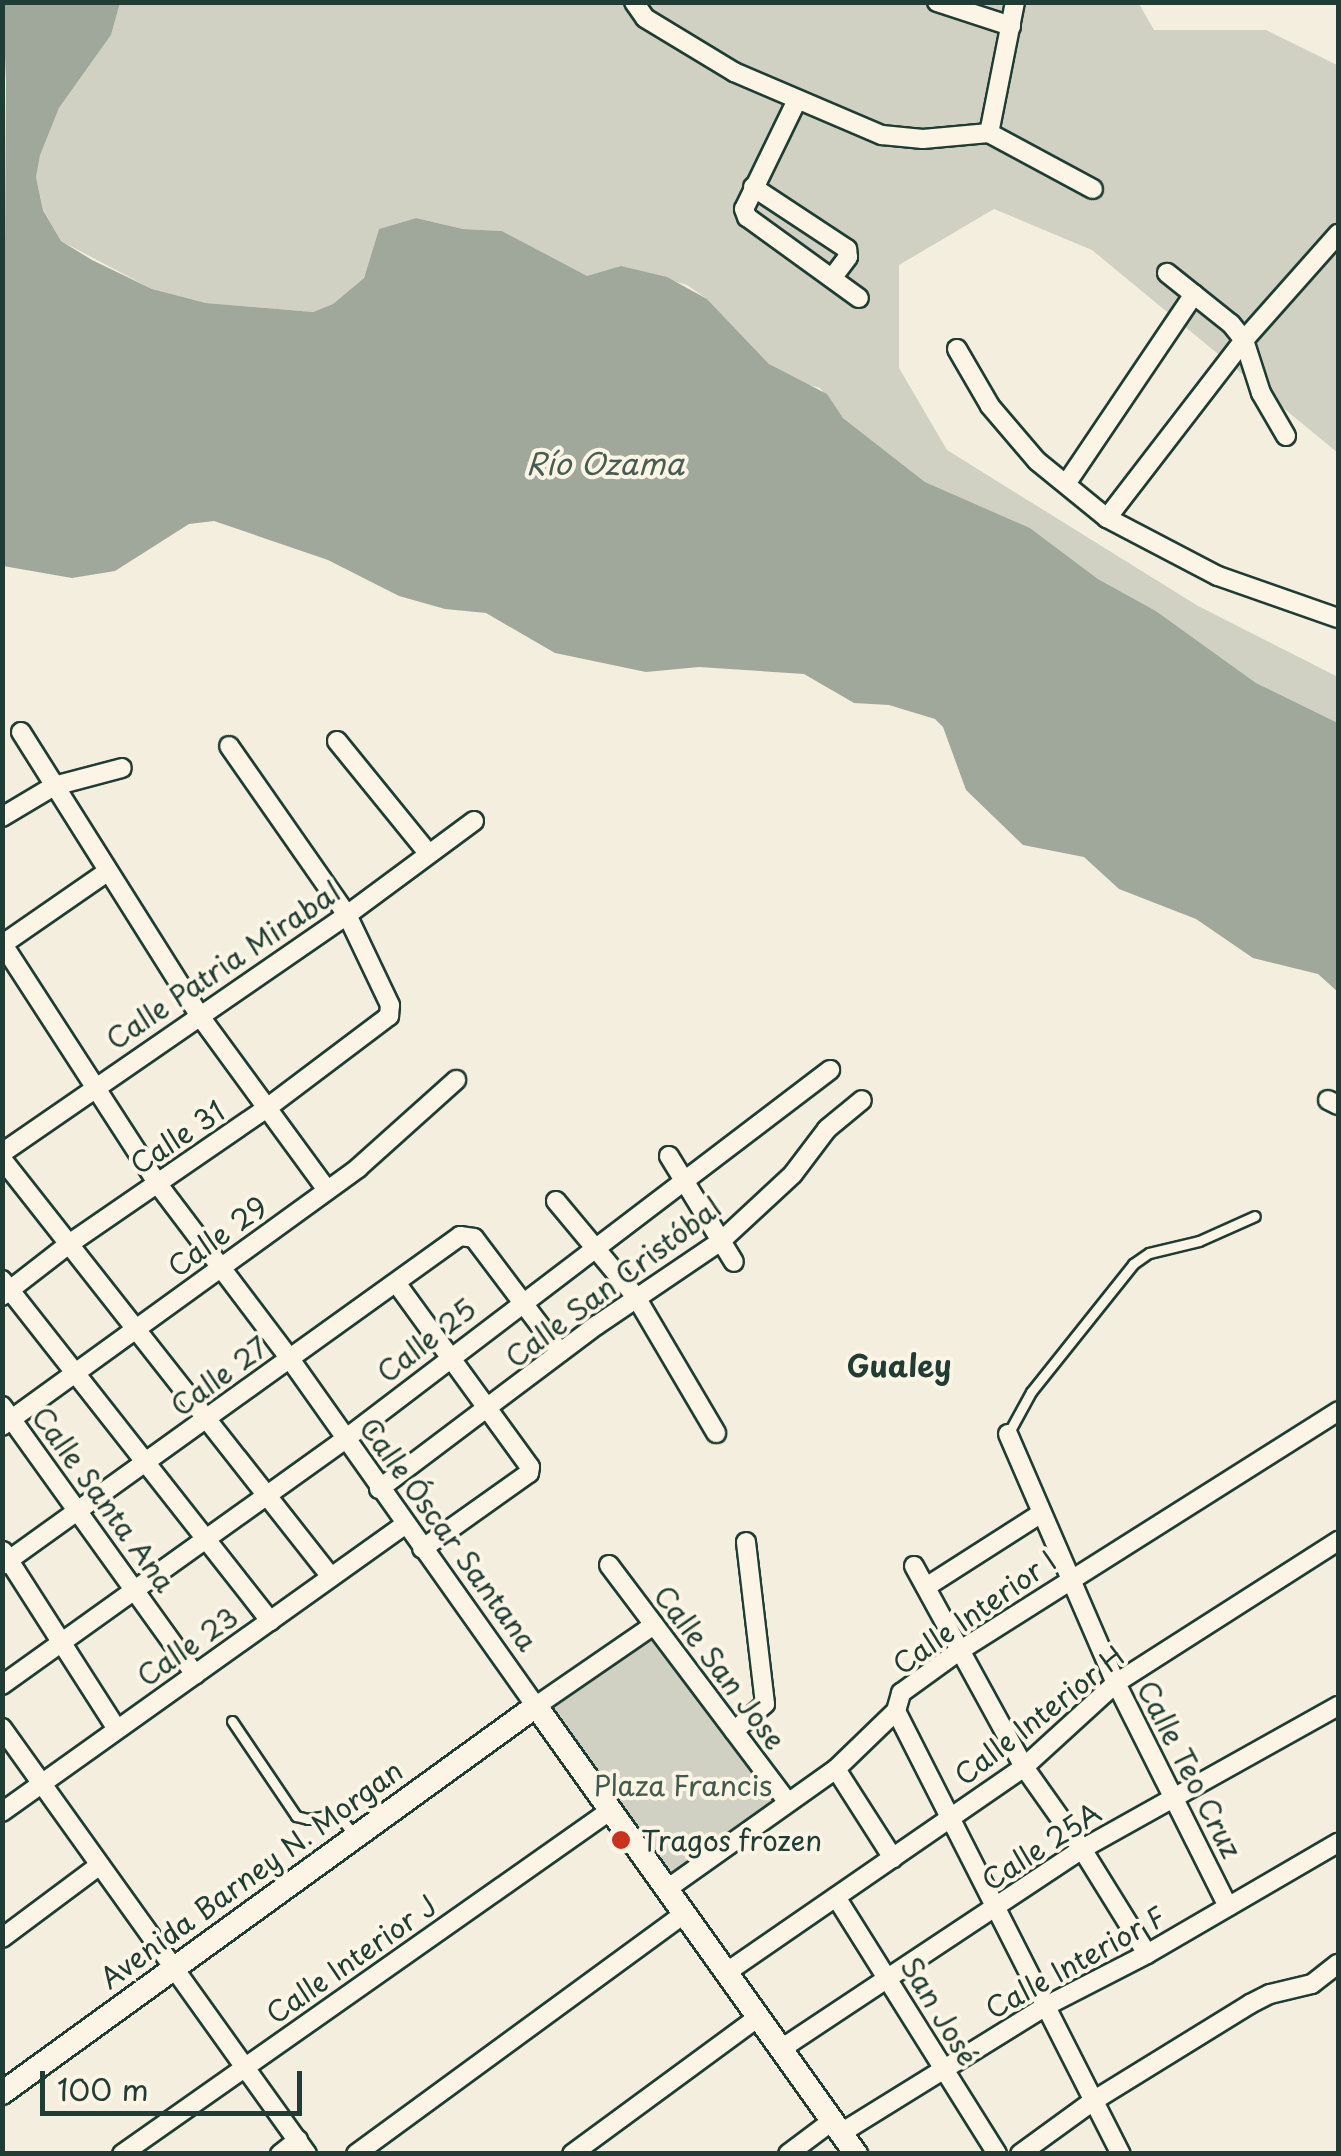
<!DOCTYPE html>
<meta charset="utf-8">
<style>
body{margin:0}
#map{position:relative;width:1341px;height:2156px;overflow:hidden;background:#f3eede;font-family:"Playpen Sans",sans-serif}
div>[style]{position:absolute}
.green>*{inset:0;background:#d0d1c2}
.water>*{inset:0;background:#a0a89b}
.roads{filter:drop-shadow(2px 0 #1f3d34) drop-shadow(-2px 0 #1f3d34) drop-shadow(0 2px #1f3d34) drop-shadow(0 -2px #1f3d34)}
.service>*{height:9px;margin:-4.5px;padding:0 4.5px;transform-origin:4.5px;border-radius:4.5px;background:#fcf5e5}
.minor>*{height:18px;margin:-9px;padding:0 9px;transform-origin:9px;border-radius:9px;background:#fcf5e5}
.tertiary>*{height:22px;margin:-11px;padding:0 11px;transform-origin:11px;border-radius:11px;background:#fcf5e5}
.dots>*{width:28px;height:28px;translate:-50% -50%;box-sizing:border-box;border:5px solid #fcf5e5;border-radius:50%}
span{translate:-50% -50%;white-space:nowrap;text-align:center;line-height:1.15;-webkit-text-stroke:8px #fcf5e5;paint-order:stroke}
.street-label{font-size:28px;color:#1f3d34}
.park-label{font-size:28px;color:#425b50}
.poi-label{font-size:28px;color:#1f3d34}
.left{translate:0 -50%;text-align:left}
.water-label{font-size:30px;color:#465d53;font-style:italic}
.neighbourhood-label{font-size:30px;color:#1f3d34;font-weight:700}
.frame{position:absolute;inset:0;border:5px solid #1f3d34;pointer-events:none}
.scale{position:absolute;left:40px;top:2071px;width:262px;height:45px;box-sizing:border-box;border:5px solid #1f3d34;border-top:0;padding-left:12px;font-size:30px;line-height:35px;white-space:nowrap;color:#1f3d34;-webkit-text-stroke:8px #fcf5e5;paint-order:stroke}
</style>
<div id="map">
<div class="green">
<i style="clip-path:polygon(1138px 2px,1154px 30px,1266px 30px,1337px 65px,1338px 453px,1092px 250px,994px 209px,899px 265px,899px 368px,947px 450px,1198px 606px,1338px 677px,1338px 723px,1256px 683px,1156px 611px,1098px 579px,1030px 528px,925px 482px,843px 418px,820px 388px,798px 382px,769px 364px,707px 299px,687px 285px,621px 266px,587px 277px,502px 231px,463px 229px,416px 218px,379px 229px,364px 278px,333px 304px,313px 312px,206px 303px,152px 289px,61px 241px,43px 209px,36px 177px,39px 155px,59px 108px,111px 35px,120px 3px)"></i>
<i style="clip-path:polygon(653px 1633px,778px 1800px,667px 1879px,545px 1708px)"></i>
</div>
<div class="water">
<i style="clip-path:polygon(3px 2px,120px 3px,111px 35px,59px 108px,40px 155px,36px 177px,43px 210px,61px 241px,92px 260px,152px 289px,206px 303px,313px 312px,333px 304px,364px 278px,379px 229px,416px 218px,463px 229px,502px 231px,587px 276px,621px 266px,667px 277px,707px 299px,769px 364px,827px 394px,843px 418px,925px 482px,1030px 528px,1098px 579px,1156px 611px,1256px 683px,1338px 723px,1338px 992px,1318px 974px,1253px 958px,1196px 919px,1119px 889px,1084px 857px,1023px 845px,966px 790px,943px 727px,935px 719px,889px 705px,854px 703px,804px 674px,699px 667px,646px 672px,555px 653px,486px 613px,445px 609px,399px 596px,328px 560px,214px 521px,189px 524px,115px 571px,72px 578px,3px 566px,6px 82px)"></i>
</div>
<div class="roads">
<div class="service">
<i style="left:1008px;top:1434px;width:48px;rotate:-61.3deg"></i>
<i style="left:1031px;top:1392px;width:164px;rotate:-51.4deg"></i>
<i style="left:1133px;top:1264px;width:19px;rotate:-35deg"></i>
<i style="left:1149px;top:1253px;width:51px;rotate:-13.5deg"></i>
<i style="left:1199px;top:1241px;width:61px;rotate:-24.1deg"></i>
<i style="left:232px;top:1721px;width:115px;rotate:56deg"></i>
<i style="left:296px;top:1816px;width:12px;rotate:14deg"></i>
<i style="left:308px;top:1819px;width:30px;rotate:-9deg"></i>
<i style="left:338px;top:1814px;width:25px;rotate:53deg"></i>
</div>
<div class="minor">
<i style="left:634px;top:2px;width:19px;rotate:55deg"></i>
<i style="left:645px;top:18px;width:104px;rotate:31.2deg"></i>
<i style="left:734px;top:72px;width:161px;rotate:23.1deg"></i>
<i style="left:882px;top:135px;width:41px;rotate:5.6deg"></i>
<i style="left:923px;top:139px;width:66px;rotate:-5.2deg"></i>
<i style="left:937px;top:2px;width:78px;rotate:18deg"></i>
<i style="left:1015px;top:2px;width:134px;rotate:101.2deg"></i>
<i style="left:989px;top:133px;width:118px;rotate:28.3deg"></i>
<i style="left:797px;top:100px;width:121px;rotate:115.9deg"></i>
<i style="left:744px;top:209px;width:9px;rotate:69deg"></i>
<i style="left:747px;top:217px;width:138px;rotate:35.9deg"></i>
<i style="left:753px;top:187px;width:113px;rotate:33.4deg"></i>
<i style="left:847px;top:249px;width:8px;rotate:83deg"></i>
<i style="left:848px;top:257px;width:26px;rotate:127deg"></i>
<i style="left:957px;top:349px;width:66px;rotate:59.9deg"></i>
<i style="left:990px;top:406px;width:72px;rotate:49.5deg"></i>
<i style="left:1037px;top:461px;width:90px;rotate:39.2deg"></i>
<i style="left:1107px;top:518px;width:125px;rotate:27.6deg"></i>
<i style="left:1218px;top:576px;width:127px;rotate:19.3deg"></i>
<i style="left:1286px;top:436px;width:50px;rotate:-120.2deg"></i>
<i style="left:1261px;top:393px;width:56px;rotate:-107.8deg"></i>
<i style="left:1244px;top:340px;width:142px;rotate:-48.4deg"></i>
<i style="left:1066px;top:484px;width:229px;rotate:-56deg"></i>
<i style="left:1107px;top:518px;width:225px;rotate:-52.4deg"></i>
<i style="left:1244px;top:340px;width:21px;rotate:-129deg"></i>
<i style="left:1231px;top:324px;width:82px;rotate:-141.4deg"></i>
<i style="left:21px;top:732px;width:334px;rotate:57.8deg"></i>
<i style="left:199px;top:1015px;width:217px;rotate:53.8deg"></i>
<i style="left:337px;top:741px;width:144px;rotate:50.9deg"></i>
<i style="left:2px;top:817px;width:61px;rotate:-30.8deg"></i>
<i style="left:54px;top:786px;width:70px;rotate:-14.8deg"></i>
<i style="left:2px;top:943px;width:286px;rotate:57.1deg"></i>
<i style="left:157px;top:1183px;width:221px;rotate:52.9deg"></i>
<i style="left:290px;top:1359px;width:425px;rotate:54.7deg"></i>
<i style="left:536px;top:1706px;width:143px;rotate:-34.5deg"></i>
<i style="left:3px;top:944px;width:126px;rotate:-34.7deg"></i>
<i style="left:1328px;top:1100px;width:11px;rotate:27deg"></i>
<i style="left:2px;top:1153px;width:419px;rotate:-34.6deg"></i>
<i style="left:347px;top:915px;width:158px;rotate:-36.5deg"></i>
<i style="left:669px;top:1156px;width:124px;rotate:58.5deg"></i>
<i style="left:2px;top:1159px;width:532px;rotate:51.79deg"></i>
<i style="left:556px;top:1201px;width:125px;rotate:50.2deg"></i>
<i style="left:636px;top:1297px;width:158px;rotate:59.5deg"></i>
<i style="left:2px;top:1280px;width:434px;rotate:51.8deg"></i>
<i style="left:397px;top:1284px;width:226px;rotate:54deg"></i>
<i style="left:530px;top:1467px;width:6px;rotate:99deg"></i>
<i style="left:529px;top:1473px;width:131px;rotate:144.6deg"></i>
<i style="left:2px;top:1296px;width:85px;rotate:-37.8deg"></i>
<i style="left:69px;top:1244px;width:240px;rotate:-34.5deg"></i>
<i style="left:267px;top:1108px;width:153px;rotate:-37deg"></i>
<i style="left:389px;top:1016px;width:11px;rotate:-85deg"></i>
<i style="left:390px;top:1005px;width:100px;rotate:-115.5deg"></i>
<i style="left:347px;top:915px;width:206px;rotate:-124.9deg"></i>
<i style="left:2px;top:1406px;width:331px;rotate:54.3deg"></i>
<i style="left:2px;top:1426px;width:440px;rotate:-35.9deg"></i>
<i style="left:358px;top:1168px;width:132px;rotate:-41.9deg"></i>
<i style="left:1008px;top:1434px;width:271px;rotate:66.6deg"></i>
<i style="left:1116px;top:1683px;width:250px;rotate:63.4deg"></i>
<i style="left:379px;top:1489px;width:273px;rotate:-37deg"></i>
<i style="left:597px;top:1325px;width:150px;rotate:-34.1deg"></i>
<i style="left:721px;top:1241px;width:98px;rotate:-42.9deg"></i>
<i style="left:793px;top:1174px;width:56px;rotate:-52.9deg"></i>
<i style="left:827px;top:1129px;width:45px;rotate:-39.6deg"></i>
<i style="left:3px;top:1551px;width:211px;rotate:57.4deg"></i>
<i style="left:2px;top:1565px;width:564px;rotate:-35.69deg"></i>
<i style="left:460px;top:1236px;width:14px;rotate:8deg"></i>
<i style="left:474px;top:1238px;width:143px;rotate:53deg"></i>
<i style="left:609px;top:1565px;width:296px;rotate:53deg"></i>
<i style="left:914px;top:1566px;width:229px;rotate:61.3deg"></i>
<i style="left:1024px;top:1767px;width:100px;rotate:54.7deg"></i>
<i style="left:1082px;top:1849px;width:123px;rotate:58.2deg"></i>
<i style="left:926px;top:1587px;width:135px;rotate:-32.6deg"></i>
<i style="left:2px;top:1685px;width:421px;rotate:-35.6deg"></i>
<i style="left:344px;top:1440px;width:611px;rotate:-37.28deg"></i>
<i style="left:896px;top:1711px;width:497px;rotate:63.1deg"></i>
<i style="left:2px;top:1728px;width:524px;rotate:54.4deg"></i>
<i style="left:734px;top:1731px;width:41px;rotate:-41.1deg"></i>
<i style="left:765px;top:1704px;width:163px;rotate:-96.7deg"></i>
<i style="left:836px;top:1769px;width:106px;rotate:57.4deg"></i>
<i style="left:2px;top:1812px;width:494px;rotate:-35.5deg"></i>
<i style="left:667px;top:1889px;width:207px;rotate:-35.4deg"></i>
<i style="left:836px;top:1769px;width:83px;rotate:-44deg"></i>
<i style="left:896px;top:1711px;width:19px;rotate:-74deg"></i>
<i style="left:901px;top:1693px;width:72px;rotate:-35.9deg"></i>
<i style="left:959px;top:1651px;width:449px;rotate:-32.3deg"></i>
<i style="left:836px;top:1897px;width:303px;rotate:57.9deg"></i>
<i style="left:2px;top:1938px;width:122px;rotate:-36.7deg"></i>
<i style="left:727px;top:1972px;width:361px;rotate:-34.6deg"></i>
<i style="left:1024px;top:1767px;width:125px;rotate:-42.4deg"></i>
<i style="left:1116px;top:1683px;width:264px;rotate:-32.6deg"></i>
<i style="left:784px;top:2047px;width:358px;rotate:-33.6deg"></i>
<i style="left:1082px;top:1849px;width:293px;rotate:-29.2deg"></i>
<i style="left:841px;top:2133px;width:239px;rotate:-31.8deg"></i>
<i style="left:1044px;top:2007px;width:116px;rotate:-27.2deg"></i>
<i style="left:1147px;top:1954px;width:221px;rotate:-30.2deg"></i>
<i style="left:122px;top:2154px;width:598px;rotate:-35.13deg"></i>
<i style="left:280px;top:2154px;width:23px;rotate:-38deg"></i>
<i style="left:356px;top:2154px;width:408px;rotate:-36.2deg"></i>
<i style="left:572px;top:2154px;width:233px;rotate:-36.3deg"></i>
<i style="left:788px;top:2154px;width:55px;rotate:-36.9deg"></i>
<i style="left:1020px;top:2154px;width:90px;rotate:-36deg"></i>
<i style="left:1093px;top:2101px;width:185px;rotate:-31.7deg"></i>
<i style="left:1250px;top:2004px;width:22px;rotate:-27deg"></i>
<i style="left:1270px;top:1994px;width:43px;rotate:-13.4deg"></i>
<i style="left:1312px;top:1984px;width:33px;rotate:-38deg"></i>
</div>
<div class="tertiary">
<i style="left:2px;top:2093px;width:659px;rotate:-35.93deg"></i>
<i style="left:536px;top:1706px;width:551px;rotate:54.46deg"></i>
</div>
</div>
<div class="dots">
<i style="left:621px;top:1840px;background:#c8321e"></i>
</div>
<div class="street-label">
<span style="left:223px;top:965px;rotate:-34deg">Calle Patria Mirabal</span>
<span style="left:177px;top:1137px;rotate:-34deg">Calle 31</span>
<span style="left:217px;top:1236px;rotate:-36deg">Calle 29</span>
<span style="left:613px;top:1282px;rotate:-37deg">Calle San Cristóbal</span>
<span style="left:426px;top:1340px;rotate:-38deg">Calle 25</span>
<span style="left:219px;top:1376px;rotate:-36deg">Calle 27</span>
<span style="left:104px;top:1499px;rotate:54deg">Calle Santa Ana</span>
<span style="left:449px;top:1534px;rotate:54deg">Calle Óscar Santana</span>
<span style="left:974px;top:1612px;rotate:-35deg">Calle Interior I</span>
<span style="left:187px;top:1646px;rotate:-35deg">Calle 23</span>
<span style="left:720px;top:1667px;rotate:53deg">Calle San Jose</span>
<span style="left:1039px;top:1715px;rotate:-38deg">Calle Interior H</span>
<span style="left:1190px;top:1769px;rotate:63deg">Calle Teo Cruz</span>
<span style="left:1041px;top:1846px;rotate:-33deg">Calle 25A</span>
<span style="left:251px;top:1874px;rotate:-36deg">Avenida Barney N. Morgan</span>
<span style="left:351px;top:1959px;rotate:-35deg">Calle Interior J</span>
<span style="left:1075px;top:1962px;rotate:-29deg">Calle Interior F</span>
<span style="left:940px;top:2011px;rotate:59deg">San José</span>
</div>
<div class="park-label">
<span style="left:683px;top:1785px">Plaza Francis</span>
</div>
<div class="poi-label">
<span class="left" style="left:641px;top:1840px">Tragos frozen</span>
</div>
<div class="water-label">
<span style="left:605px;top:463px">Río Ozama</span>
</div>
<div class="neighbourhood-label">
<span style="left:899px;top:1365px">Gualey</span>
</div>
<div class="frame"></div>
<div class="scale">100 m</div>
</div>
